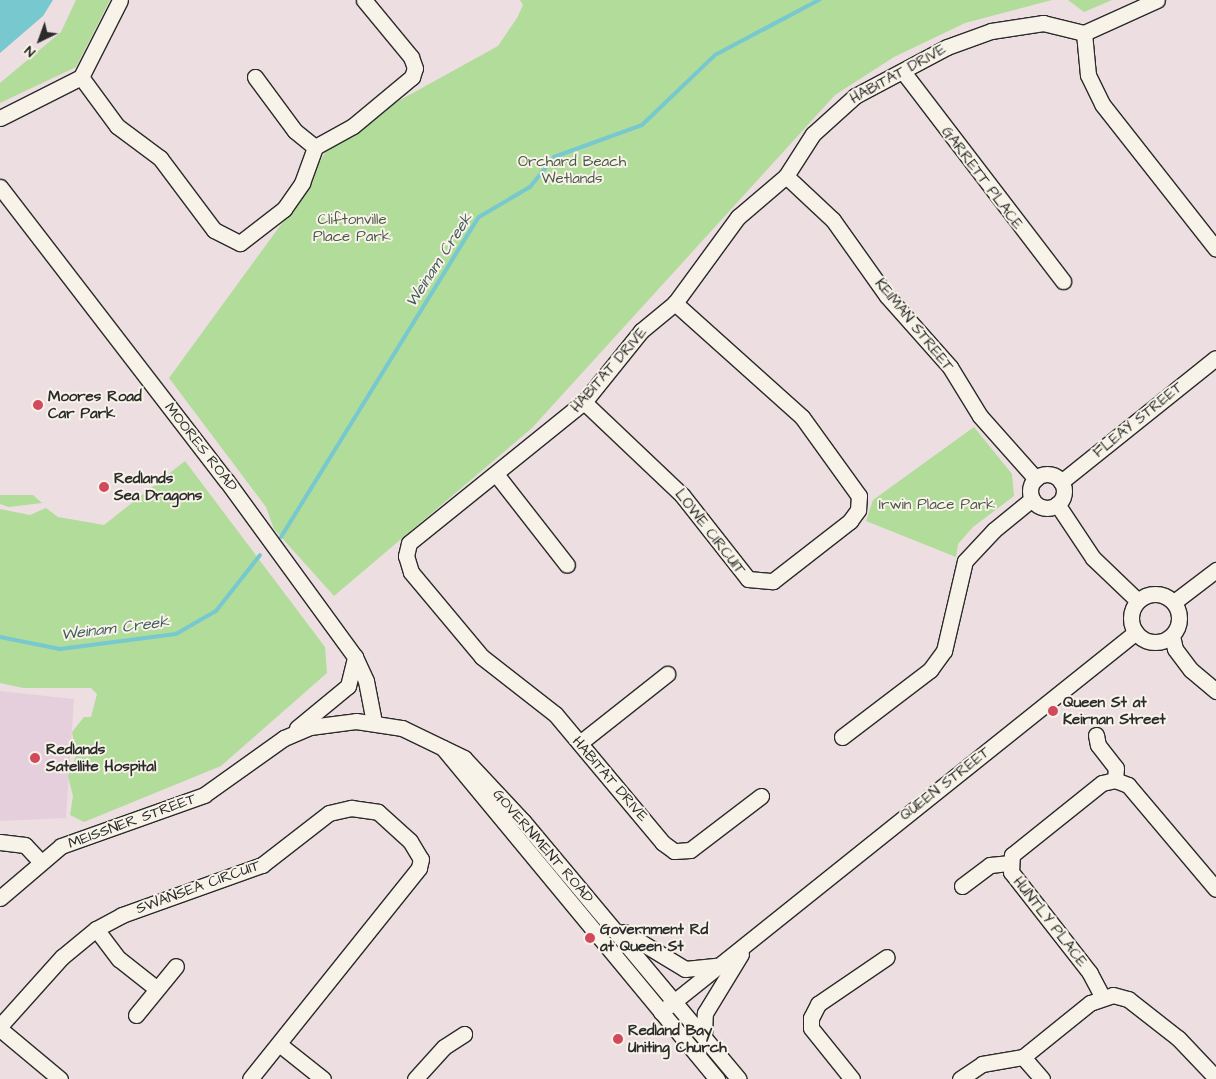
<!DOCTYPE html>
<style>
body{margin:0}
#map{position:relative;width:1216px;height:1079px;overflow:hidden;background:#eddee1;font-family:"Architects Daughter",sans-serif}
div>[style]{position:absolute}
.built>*{inset:0;background:#e6cfdc}
.green>*{inset:0;background:#b1dc9a}
.water>*{inset:0;background:#77c8cf}
.stream>*{height:4px;margin:-2px;padding:0 2px;transform-origin:2px;border-radius:2px;background:#77c8cf}
.roads{filter:drop-shadow(1px 0 #2b2b2b) drop-shadow(-1px 0 #2b2b2b) drop-shadow(0 1px #2b2b2b) drop-shadow(0 -1px #2b2b2b)}
.minor>*{height:15px;margin:-7.5px;padding:0 7.5px;transform-origin:7.5px;border-radius:7.5px;background:#f7f3e8}
.minor>.ring{margin:-7.5px;padding:0;box-sizing:content-box;background:none;border:15px solid #f7f3e8;border-radius:50%}
.dots>*{width:14px;height:14px;translate:-50% -50%;box-sizing:border-box;border:2px solid #f7f3e8;border-radius:50%}
span{translate:-50% -50%;white-space:nowrap;text-align:center;line-height:1.15;-webkit-text-stroke:4px #f7f3e8;paint-order:stroke}
.street-label{font-size:15px;color:#2b2b2b}
.park-label{font-size:15px;color:#4c5747}
.poi-label{font-size:15px;color:#2b2b2b;font-weight:700}
.left{translate:0 -50%;text-align:left}
.water-label{font-size:16px;color:#425a5c;font-style:italic}
.north{position:absolute;left:15px;top:15px;width:50px;height:50px;-webkit-text-stroke:4px #f7f3e8;paint-order:stroke;rotate:222deg;font-size:14px;font-weight:700;line-height:20px;text-align:center;color:#2b2b2b}
.north::after{content:'';display:block;margin:auto;width:18px;height:22px;background:#2b2b2b;clip-path:polygon(50% 0,100% 100%,50% 72%,0 100%)}
</style>
<div id="map">
<div class="built">
<i style="clip-path:polygon(0 691px,74px 699px,66px 818px,0 821px)"></i>
</div>
<div class="green">
<i style="clip-path:polygon(76px 0,110px 0,76px 67px,0 103px,0 83px,61px 32px)"></i>
<i style="clip-path:polygon(520px 0,1052px 0,965px 23px,894px 57px,835px 95px,532px 428px,334px 596px,274px 529px,266px 507px,169px 378px,296px 204px,327px 149px,365px 126px,382px 110px,498px 46px,517px 18px,523px 5px)"></i>
<i style="clip-path:polygon(1068px 0,1112px 0,1084px 12px)"></i>
<i style="clip-path:polygon(974px 427px,1012px 474px,1014px 496px,973px 527px,958px 544px,956px 557px,866px 521px,873px 500px)"></i>
<i style="clip-path:polygon(185px 461px,325px 647px,327px 673px,221px 766px,84px 822px,70px 815px,73px 796px,68px 776px,76px 756px,72px 732px,84px 717px,91px 717px,97px 694px,91px 688px,23px 688px,0 683px,0 509px,30px 515px,46px 508px,58px 517px,104px 525px)"></i>
<i style="clip-path:polygon(0 495px,33px 495px,42px 503px,9px 507px,0 504px)"></i>
</div>
<div class="water">
<i style="clip-path:polygon(0 0,53px 0,43px 16px,0 53px)"></i>
</div>
<div class="stream">
<i style="left:281px;top:537px;width:376px;rotate:-58.3deg"></i>
<i style="left:479px;top:217px;width:59px;rotate:-30.5deg"></i>
<i style="left:530px;top:187px;width:38px;rotate:-51deg"></i>
<i style="left:554px;top:157px;width:94px;rotate:-20deg"></i>
<i style="left:642px;top:125px;width:101px;rotate:-43.8deg"></i>
<i style="left:715px;top:55px;width:118px;rotate:-27.9deg"></i>
<i style="left:0;top:637px;width:61px;rotate:11.3deg"></i>
<i style="left:60px;top:649px;width:117px;rotate:-7.4deg"></i>
<i style="left:176px;top:634px;width:46px;rotate:-29.9deg"></i>
<i style="left:216px;top:611px;width:71px;rotate:-51.8deg"></i>
</div>
<div class="roads">
<div class="minor">
<i style="left:1084px;top:33px;width:42px;rotate:84.6deg"></i>
<i style="left:1088px;top:75px;width:32px;rotate:64deg"></i>
<i style="left:1102px;top:104px;width:184px;rotate:51.8deg"></i>
<i style="left:904px;top:73px;width:262px;rotate:52.6deg"></i>
<i style="left:81px;top:77px;width:61px;rotate:53.7deg"></i>
<i style="left:117px;top:126px;width:54px;rotate:36.7deg"></i>
<i style="left:160px;top:158px;width:90px;rotate:53.1deg"></i>
<i style="left:214px;top:230px;width:29px;rotate:27deg"></i>
<i style="left:240px;top:243px;width:56px;rotate:-37.7deg"></i>
<i style="left:284px;top:209px;width:32px;rotate:-55deg"></i>
<i style="left:302px;top:183px;width:38px;rotate:-70deg"></i>
<i style="left:315px;top:147px;width:43px;rotate:-28.9deg"></i>
<i style="left:353px;top:126px;width:77px;rotate:-39.7deg"></i>
<i style="left:412px;top:77px;width:9px;rotate:-72deg"></i>
<i style="left:415px;top:68px;width:12px;rotate:-110deg"></i>
<i style="left:411px;top:57px;width:74px;rotate:-129.5deg"></i>
<i style="left:255px;top:77px;width:67px;rotate:53.5deg"></i>
<i style="left:295px;top:131px;width:26px;rotate:39deg"></i>
<i style="left:0;top:118px;width:91px;rotate:-26.8deg"></i>
<i style="left:81px;top:77px;width:86px;rotate:-63.1deg"></i>
<i style="left:786px;top:176px;width:64px;rotate:43.1deg"></i>
<i style="left:833px;top:220px;width:93px;rotate:54.6deg"></i>
<i style="left:887px;top:296px;width:95px;rotate:48.4deg"></i>
<i style="left:950px;top:367px;width:57px;rotate:58.5deg"></i>
<i style="left:980px;top:416px;width:84px;rotate:48.4deg"></i>
<i style="left:0;top:187px;width:370px;rotate:52.4deg"></i>
<i style="left:226px;top:480px;width:219px;rotate:53.9deg"></i>
<i style="left:355px;top:657px;width:26px;rotate:65deg"></i>
<i style="left:366px;top:681px;width:42px;rotate:79deg"></i>
<i style="left:584px;top:402px;width:135px;rotate:43.5deg"></i>
<i style="left:682px;top:495px;width:107px;rotate:51.8deg"></i>
<i style="left:748px;top:579px;width:25px;rotate:5deg"></i>
<i style="left:773px;top:581px;width:98px;rotate:-37.9deg"></i>
<i style="left:850px;top:521px;width:14px;rotate:-54deg"></i>
<i style="left:858px;top:510px;width:14px;rotate:-86deg"></i>
<i style="left:859px;top:496px;width:97px;rotate:-125.8deg"></i>
<i style="left:802px;top:417px;width:171px;rotate:-138.1deg"></i>
<i style="left:496px;top:474px;width:115px;rotate:52deg"></i>
<i class="ring" style="left:1030px;top:474px;width:19px;height:19px"></i>
<i style="left:1061px;top:482px;width:198px;rotate:-38.7deg"></i>
<i style="left:1057px;top:504px;width:65px;rotate:56.3deg"></i>
<i style="left:1093px;top:558px;width:62px;rotate:43.7deg"></i>
<i class="ring" style="left:1131px;top:594px;width:33px;height:33px"></i>
<i style="left:1174px;top:602px;width:53px;rotate:-37.3deg"></i>
<i style="left:1172px;top:636px;width:13px;rotate:77deg"></i>
<i style="left:1175px;top:649px;width:26px;rotate:53deg"></i>
<i style="left:1191px;top:670px;width:33px;rotate:40deg"></i>
<i style="left:297px;top:728px;width:66px;rotate:-39.5deg"></i>
<i style="left:348px;top:686px;width:30px;rotate:-76deg"></i>
<i style="left:1096px;top:735px;width:10px;rotate:79deg"></i>
<i style="left:1098px;top:745px;width:29px;rotate:52deg"></i>
<i style="left:1116px;top:768px;width:12px;rotate:95deg"></i>
<i style="left:842px;top:737px;width:111px;rotate:-37.3deg"></i>
<i style="left:930px;top:670px;width:24px;rotate:-54deg"></i>
<i style="left:944px;top:651px;width:92px;rotate:-76.9deg"></i>
<i style="left:965px;top:561px;width:42px;rotate:-46.9deg"></i>
<i style="left:994px;top:530px;width:49px;rotate:-39.2deg"></i>
<i style="left:581px;top:742px;width:110px;rotate:-38.3deg"></i>
<i style="left:443px;top:748px;width:430px;rotate:50.4deg"></i>
<i style="left:761px;top:796px;width:89px;rotate:142.7deg"></i>
<i style="left:690px;top:850px;width:16px;rotate:176deg"></i>
<i style="left:674px;top:851px;width:14px;rotate:-144deg"></i>
<i style="left:663px;top:843px;width:168px;rotate:-129.9deg"></i>
<i style="left:555px;top:714px;width:93px;rotate:-142deg"></i>
<i style="left:482px;top:657px;width:111px;rotate:-129.9deg"></i>
<i style="left:411px;top:572px;width:17px;rotate:-107deg"></i>
<i style="left:406px;top:556px;width:13px;rotate:-77deg"></i>
<i style="left:409px;top:543px;width:225px;rotate:-38.9deg"></i>
<i style="left:584px;top:402px;width:91px;rotate:-51.2deg"></i>
<i style="left:641px;top:331px;width:44px;rotate:-39.5deg"></i>
<i style="left:675px;top:303px;width:107px;rotate:-53.8deg"></i>
<i style="left:738px;top:217px;width:63px;rotate:-40.5deg"></i>
<i style="left:786px;top:176px;width:50px;rotate:-57.3deg"></i>
<i style="left:813px;top:134px;width:57px;rotate:-42.1deg"></i>
<i style="left:855px;top:96px;width:104px;rotate:-28deg"></i>
<i style="left:947px;top:47px;width:47px;rotate:-20deg"></i>
<i style="left:991px;top:31px;width:53px;rotate:-8.7deg"></i>
<i style="left:1043px;top:23px;width:42px;rotate:13.7deg"></i>
<i style="left:1084px;top:33px;width:80px;rotate:-24.3deg"></i>
<i style="left:0;top:842px;width:25px;rotate:7deg"></i>
<i style="left:25px;top:845px;width:22px;rotate:47deg"></i>
<i style="left:962px;top:886px;width:35px;rotate:-37deg"></i>
<i style="left:990px;top:865px;width:18px;rotate:-6deg"></i>
<i style="left:0;top:898px;width:80px;rotate:-40.4deg"></i>
<i style="left:61px;top:846px;width:152px;rotate:-19.6deg"></i>
<i style="left:204px;top:795px;width:98px;rotate:-35.5deg"></i>
<i style="left:284px;top:738px;width:28px;rotate:-23deg"></i>
<i style="left:310px;top:727px;width:46px;rotate:-7.4deg"></i>
<i style="left:356px;top:721px;width:47px;rotate:8.7deg"></i>
<i style="left:402px;top:728px;width:69px;rotate:25.8deg"></i>
<i style="left:464px;top:758px;width:86px;rotate:46.9deg"></i>
<i style="left:523px;top:821px;width:336px;rotate:50.1deg"></i>
<i style="left:96px;top:929px;width:38px;rotate:53deg"></i>
<i style="left:119px;top:959px;width:48px;rotate:38.3deg"></i>
<i style="left:624px;top:932px;width:71px;rotate:31.2deg"></i>
<i style="left:685px;top:969px;width:30px;rotate:-6deg"></i>
<i style="left:1102px;top:996px;width:26px;rotate:-118deg"></i>
<i style="left:1090px;top:973px;width:128px;rotate:-128deg"></i>
<i style="left:1011px;top:872px;width:17px;rotate:-87deg"></i>
<i style="left:1012px;top:855px;width:115px;rotate:-38.7deg"></i>
<i style="left:1102px;top:783px;width:13px;rotate:-13deg"></i>
<i style="left:1115px;top:780px;width:14px;rotate:21deg"></i>
<i style="left:1128px;top:785px;width:136px;rotate:49.8deg"></i>
<i style="left:661px;top:1012px;width:608px;rotate:-38.66deg"></i>
<i style="left:136px;top:1015px;width:63px;rotate:-50.8deg"></i>
<i style="left:0;top:1026px;width:93px;rotate:-48.1deg"></i>
<i style="left:62px;top:957px;width:44px;rotate:-39.5deg"></i>
<i style="left:96px;top:929px;width:30px;rotate:-28deg"></i>
<i style="left:122px;top:915px;width:149px;rotate:-19.7deg"></i>
<i style="left:262px;top:865px;width:85px;rotate:-37.8deg"></i>
<i style="left:329px;top:813px;width:23px;rotate:-13deg"></i>
<i style="left:351px;top:808px;width:27px;rotate:8deg"></i>
<i style="left:378px;top:812px;width:43px;rotate:42.2deg"></i>
<i style="left:410px;top:841px;width:21px;rotate:59deg"></i>
<i style="left:421px;top:859px;width:9px;rotate:103deg"></i>
<i style="left:419px;top:868px;width:270px;rotate:128.7deg"></i>
<i style="left:0;top:1029px;width:78px;rotate:39.8deg"></i>
<i style="left:704px;top:1036px;width:23px;rotate:-88deg"></i>
<i style="left:705px;top:1013px;width:69px;rotate:-58.6deg"></i>
<i style="left:279px;top:1044px;width:56px;rotate:38.5deg"></i>
<i style="left:1023px;top:1057px;width:29px;rotate:49deg"></i>
<i style="left:415px;top:1079px;width:43px;rotate:-47.8deg"></i>
<i style="left:444px;top:1047px;width:24px;rotate:-33deg"></i>
<i style="left:852px;top:1079px;width:65px;rotate:-128.8deg"></i>
<i style="left:811px;top:1028px;width:10px;rotate:-90deg"></i>
<i style="left:811px;top:1018px;width:16px;rotate:-63deg"></i>
<i style="left:818px;top:1004px;width:83px;rotate:-34.3deg"></i>
<i style="left:960px;top:1079px;width:27px;rotate:-34deg"></i>
<i style="left:982px;top:1064px;width:42px;rotate:-9.7deg"></i>
<i style="left:1023px;top:1057px;width:86px;rotate:-38.9deg"></i>
<i style="left:1090px;top:1003px;width:24px;rotate:-19deg"></i>
<i style="left:1113px;top:995px;width:16px;rotate:15deg"></i>
<i style="left:1128px;top:999px;width:63px;rotate:38deg"></i>
<i style="left:1178px;top:1038px;width:55px;rotate:46.5deg"></i>
</div>
</div>
<div class="dots">
<i style="left:38px;top:405px;background:#d1495b"></i>
<i style="left:104px;top:487px;background:#d1495b"></i>
<i style="left:1053px;top:711px;background:#d1495b"></i>
<i style="left:35px;top:758px;background:#d1495b"></i>
<i style="left:590px;top:938px;background:#d1495b"></i>
<i style="left:618px;top:1039px;background:#d1495b"></i>
</div>
<div class="street-label">
<span style="left:898px;top:74px;rotate:-29deg">HABITAT DRIVE</span>
<span style="left:982px;top:178px;rotate:53deg">GARRETT PLACE</span>
<span style="left:914px;top:325px;rotate:51deg">KEIMAN STREET</span>
<span style="left:609px;top:370px;rotate:-49deg">HABITAT DRIVE</span>
<span style="left:1138px;top:420px;rotate:-39deg">FLEAY STREET</span>
<span style="left:201px;top:447px;rotate:52deg">MOORES ROAD</span>
<span style="left:710px;top:532px;rotate:52deg">LOWE CIRCUIT</span>
<span style="left:610px;top:779px;rotate:49deg">HABITAT DRIVE</span>
<span style="left:945px;top:784px;rotate:-38deg">QUEEN STREET</span>
<span style="left:132px;top:821px;rotate:-20deg">MEISSNER STREET</span>
<span style="left:543px;top:846px;rotate:49deg">GOVERNMENT ROAD</span>
<span style="left:198px;top:887px;rotate:-20deg">SWANSEA CIRCUIT</span>
<span style="left:1050px;top:922px;rotate:52deg">HUNTLY PLACE</span>
</div>
<div class="park-label">
<span style="left:572px;top:170px">Orchard Beach<br>Wetlands</span>
<span style="left:352px;top:228px">Cliftonville<br>Place Park</span>
<span style="left:937px;top:505px">Irwin Place Park</span>
</div>
<div class="poi-label">
<span class="left" style="left:48px;top:405px">Moores Road<br>Car Park</span>
<span class="left" style="left:114px;top:487px">Redlands<br>Sea Dragons</span>
<span class="left" style="left:1063px;top:711px">Queen St at<br>Keirnan Street</span>
<span class="left" style="left:46px;top:758px">Redlands<br>Satellite Hospital</span>
<span class="left" style="left:600px;top:938px">Government Rd<br>at Queen St</span>
<span class="left" style="left:628px;top:1039px">Redland Bay<br>Uniting Church</span>
</div>
<div class="water-label">
<span style="left:439px;top:260px;rotate:-57deg">Weinam Creek</span>
<span style="left:115px;top:628px;rotate:-7deg">Weinam Creek</span>
</div>
<div class="north">N</div>
</div>
